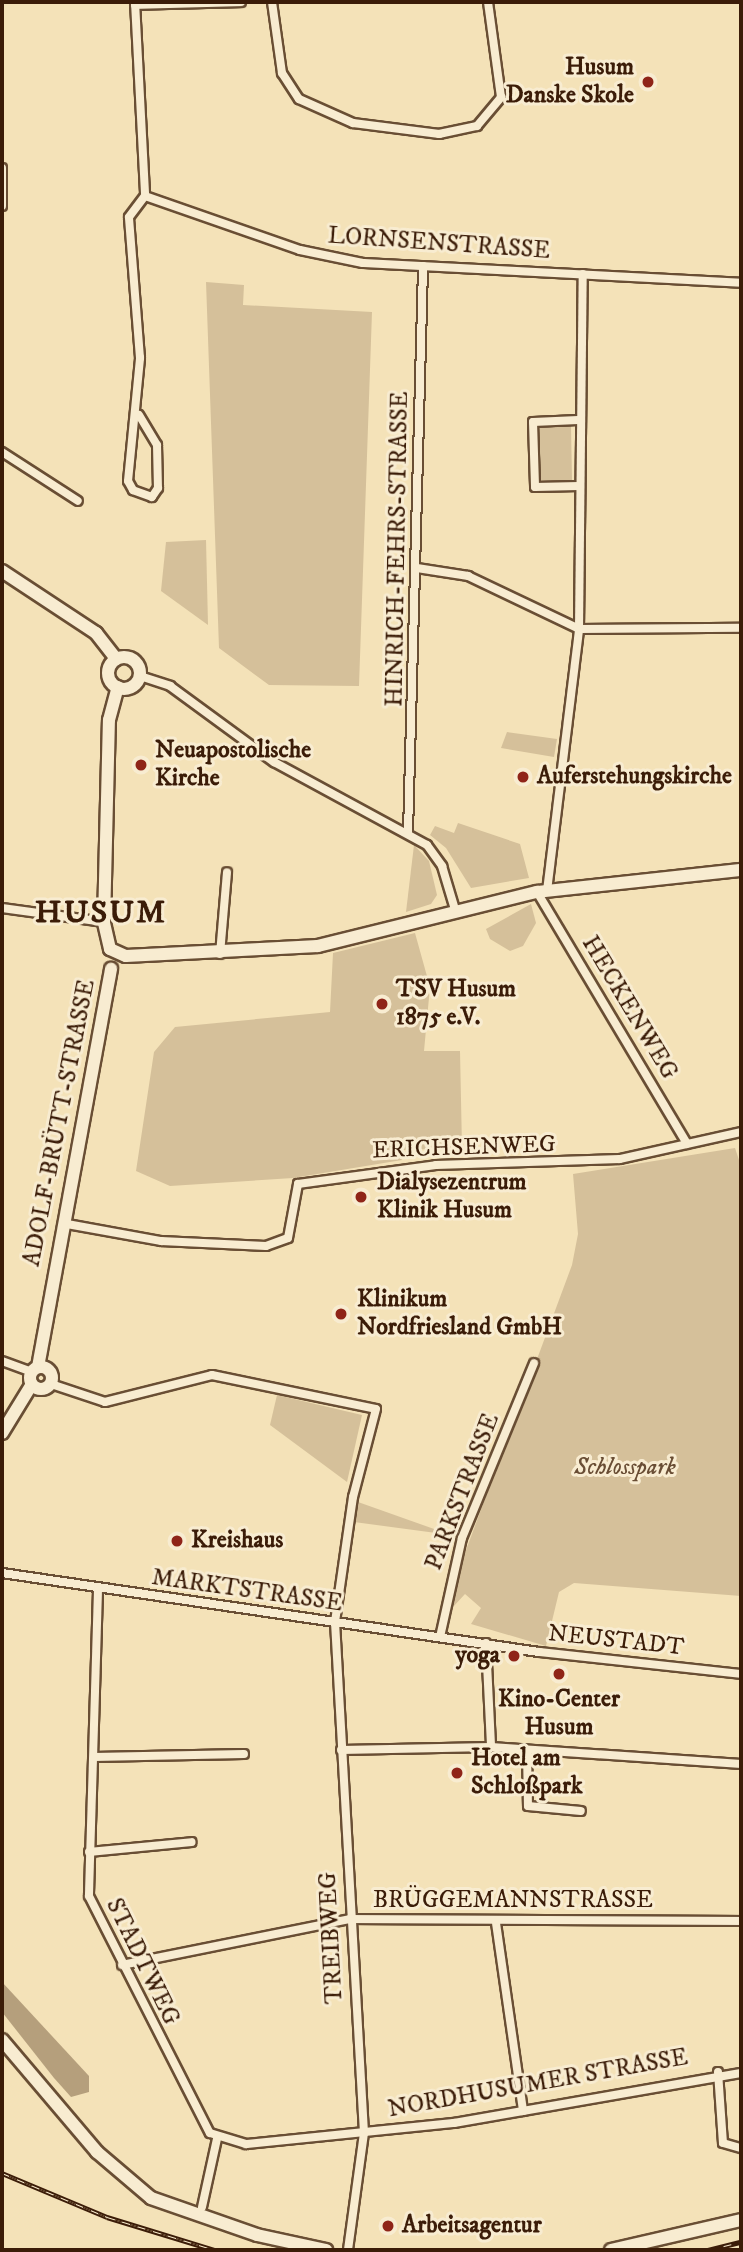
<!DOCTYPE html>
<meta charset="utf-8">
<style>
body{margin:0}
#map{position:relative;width:743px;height:2252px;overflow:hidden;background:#f4e2b8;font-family:"IM FELL DW Pica",serif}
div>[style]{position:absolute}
.green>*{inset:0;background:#d5c09a}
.water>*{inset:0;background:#b59f7c}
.roads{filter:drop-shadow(2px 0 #694e34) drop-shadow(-2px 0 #694e34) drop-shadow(0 2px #694e34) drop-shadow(0 -2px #694e34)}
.street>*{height:8px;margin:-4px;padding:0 4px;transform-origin:4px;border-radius:4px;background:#f8ecd1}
.secondary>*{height:12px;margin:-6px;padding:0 6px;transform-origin:6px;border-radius:6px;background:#f8ecd1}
.secondary>.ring{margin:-6px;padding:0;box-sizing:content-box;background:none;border:12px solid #f8ecd1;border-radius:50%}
.rail>*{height:5px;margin-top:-2.5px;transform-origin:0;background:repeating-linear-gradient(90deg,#f8ecd1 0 8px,#3b1c08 0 16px);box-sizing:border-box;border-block:2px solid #3b1c08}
.dots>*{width:19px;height:19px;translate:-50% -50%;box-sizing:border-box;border:4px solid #f8ecd1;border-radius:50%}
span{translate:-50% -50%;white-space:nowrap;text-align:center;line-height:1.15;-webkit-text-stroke:6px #f8ecd1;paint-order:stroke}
.poi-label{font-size:24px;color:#3b1c08;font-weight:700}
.right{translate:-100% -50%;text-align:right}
.left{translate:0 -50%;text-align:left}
.street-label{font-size:24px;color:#3b1c08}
.park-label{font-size:24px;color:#694d34;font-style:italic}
.district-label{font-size:32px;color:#3b1c08;font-weight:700;letter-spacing:2px}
.frame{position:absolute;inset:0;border:4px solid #3b1c08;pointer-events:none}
</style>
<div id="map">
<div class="green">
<i style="clip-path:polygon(206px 282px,244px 285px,243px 305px,372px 312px,359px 686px,269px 685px,219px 648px)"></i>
<i style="clip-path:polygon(571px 425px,572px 481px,538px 481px,537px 426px)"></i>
<i style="clip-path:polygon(206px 540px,208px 625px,161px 591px,166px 542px)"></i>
<i style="clip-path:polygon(507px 732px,557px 739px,554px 757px,501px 748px)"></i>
<i style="clip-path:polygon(458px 823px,520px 844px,529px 878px,471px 888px,446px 848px,430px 835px,435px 826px,454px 833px)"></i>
<i style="clip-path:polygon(414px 845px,429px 861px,437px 895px,431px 904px,406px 912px)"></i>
<i style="clip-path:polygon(531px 904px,536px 923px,523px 946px,510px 951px,490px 939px,486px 929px)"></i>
<i style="clip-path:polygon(415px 933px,430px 987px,424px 1051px,460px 1051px,462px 1148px,402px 1150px,402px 1160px,293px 1178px,170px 1186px,136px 1171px,154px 1052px,175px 1027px,330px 1012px,333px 953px)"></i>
<i style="clip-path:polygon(735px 1148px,741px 1166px,741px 1596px,574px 1583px,559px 1592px,546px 1646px,471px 1624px,481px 1608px,465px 1594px,453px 1607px,453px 1585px,572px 1265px,578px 1234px,573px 1174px)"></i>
<i style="clip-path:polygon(277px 1395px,362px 1415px,347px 1482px,270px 1425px)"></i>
<i style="clip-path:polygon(358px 1502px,451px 1535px,354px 1522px)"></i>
</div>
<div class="water">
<i style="clip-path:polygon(2px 1982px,89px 2076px,89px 2092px,71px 2097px,54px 2078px,2px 2012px)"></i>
</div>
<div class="roads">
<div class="street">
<i style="left:135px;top:2px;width:194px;rotate:87deg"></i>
<i style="left:272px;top:2px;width:72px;rotate:82deg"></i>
<i style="left:282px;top:73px;width:31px;rotate:57deg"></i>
<i style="left:299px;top:99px;width:59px;rotate:24deg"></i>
<i style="left:353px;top:123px;width:87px;rotate:7.3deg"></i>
<i style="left:439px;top:134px;width:39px;rotate:-12deg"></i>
<i style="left:477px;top:126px;width:38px;rotate:-50deg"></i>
<i style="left:501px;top:97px;width:96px;rotate:-97.8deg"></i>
<i style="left:135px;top:5px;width:106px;rotate:-1.6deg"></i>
<i style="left:2px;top:168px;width:38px;rotate:90deg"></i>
<i style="left:145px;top:196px;width:164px;rotate:19.2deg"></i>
<i style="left:300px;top:250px;width:64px;rotate:11.7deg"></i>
<i style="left:363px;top:263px;width:379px;rotate:3deg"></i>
<i style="left:139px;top:415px;width:35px;rotate:59deg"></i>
<i style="left:157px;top:445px;width:43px;rotate:88.7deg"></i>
<i style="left:158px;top:488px;width:11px;rotate:124deg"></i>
<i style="left:152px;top:497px;width:20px;rotate:-160deg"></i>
<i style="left:133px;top:490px;width:10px;rotate:-119deg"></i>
<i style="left:128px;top:481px;width:124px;rotate:-84.4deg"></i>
<i style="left:140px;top:358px;width:141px;rotate:-94.5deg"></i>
<i style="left:129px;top:217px;width:26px;rotate:-53deg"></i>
<i style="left:578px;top:420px;width:45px;rotate:177.5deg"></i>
<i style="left:533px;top:422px;width:65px;rotate:88.2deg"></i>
<i style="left:535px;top:487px;width:44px;rotate:-1.3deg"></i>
<i style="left:2px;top:452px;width:90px;rotate:32.8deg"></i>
<i style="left:417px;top:568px;width:52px;rotate:8.9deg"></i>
<i style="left:468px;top:576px;width:123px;rotate:25.5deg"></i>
<i style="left:579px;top:629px;width:162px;rotate:-0.4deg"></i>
<i style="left:140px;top:676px;width:32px;rotate:18deg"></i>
<i style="left:170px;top:686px;width:129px;rotate:36.2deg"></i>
<i style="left:274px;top:762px;width:174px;rotate:28.5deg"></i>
<i style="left:427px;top:845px;width:26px;rotate:54deg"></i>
<i style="left:442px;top:866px;width:49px;rotate:73.4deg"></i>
<i style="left:408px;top:833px;width:567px;rotate:-88.48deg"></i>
<i style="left:547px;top:891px;width:264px;rotate:-83deg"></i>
<i style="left:579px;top:629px;width:355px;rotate:-89.4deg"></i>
<i style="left:537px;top:892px;width:293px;rotate:59.2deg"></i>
<i style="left:2px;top:908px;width:103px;rotate:7.8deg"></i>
<i style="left:220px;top:954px;width:82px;rotate:-85.1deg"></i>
<i style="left:67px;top:1224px;width:96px;rotate:10.3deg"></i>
<i style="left:161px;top:1241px;width:105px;rotate:2.7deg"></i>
<i style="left:266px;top:1246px;width:23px;rotate:-20deg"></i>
<i style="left:288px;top:1238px;width:55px;rotate:-79.5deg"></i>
<i style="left:298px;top:1184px;width:139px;rotate:-7.8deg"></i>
<i style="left:436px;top:1165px;width:184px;rotate:-1.9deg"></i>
<i style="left:620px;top:1159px;width:124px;rotate:-12.6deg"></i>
<i style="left:2px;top:1361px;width:32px;rotate:20deg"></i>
<i style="left:51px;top:1384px;width:57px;rotate:18.4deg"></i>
<i style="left:105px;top:1402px;width:110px;rotate:-14.2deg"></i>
<i style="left:212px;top:1375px;width:167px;rotate:11.7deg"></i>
<i style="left:376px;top:1409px;width:91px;rotate:104.6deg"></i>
<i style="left:353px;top:1497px;width:126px;rotate:98.2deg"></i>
<i style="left:335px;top:1622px;width:512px;rotate:86.75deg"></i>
<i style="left:364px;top:2133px;width:118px;rotate:97.8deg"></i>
<i style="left:2px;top:1573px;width:543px;rotate:8.37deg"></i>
<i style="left:539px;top:1652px;width:203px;rotate:6.2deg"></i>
<i style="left:98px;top:1590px;width:306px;rotate:91.7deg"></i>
<i style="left:89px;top:1896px;width:266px;rotate:63deg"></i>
<i style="left:210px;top:2133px;width:38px;rotate:17deg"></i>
<i style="left:246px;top:2144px;width:209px;rotate:-5.8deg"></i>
<i style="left:454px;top:2123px;width:291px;rotate:-9.9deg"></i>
<i style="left:440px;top:1637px;width:101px;rotate:-77.5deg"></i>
<i style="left:462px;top:1538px;width:189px;rotate:-67.6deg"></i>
<i style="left:486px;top:1643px;width:104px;rotate:87.2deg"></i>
<i style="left:341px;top:1750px;width:150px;rotate:-1.1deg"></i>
<i style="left:491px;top:1747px;width:251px;rotate:3.9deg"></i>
<i style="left:527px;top:1750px;width:56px;rotate:89deg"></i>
<i style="left:528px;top:1806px;width:53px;rotate:5.4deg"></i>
<i style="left:94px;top:1757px;width:150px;rotate:-1.1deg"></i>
<i style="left:89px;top:1852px;width:103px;rotate:-5.5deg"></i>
<i style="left:496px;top:1923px;width:190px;rotate:81.8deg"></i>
<i style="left:122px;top:1965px;width:233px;rotate:-11.4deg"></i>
<i style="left:350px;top:1919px;width:391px;rotate:0.3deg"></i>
<i style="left:718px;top:2072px;width:71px;rotate:86deg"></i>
<i style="left:723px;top:2143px;width:19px;rotate:16deg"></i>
<i style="left:202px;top:2207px;width:70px;rotate:-77.6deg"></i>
</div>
<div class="secondary">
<i style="left:2px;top:571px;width:113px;rotate:33.4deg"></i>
<i style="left:96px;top:633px;width:33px;rotate:52deg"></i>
<i class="ring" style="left:108px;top:657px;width:20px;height:20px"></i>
<i style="left:110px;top:949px;width:17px;rotate:24deg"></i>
<i style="left:126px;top:956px;width:192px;rotate:-3deg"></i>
<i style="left:318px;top:946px;width:226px;rotate:-13.9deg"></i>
<i style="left:537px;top:892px;width:205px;rotate:-6.2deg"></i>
<i style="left:110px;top:949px;width:28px;rotate:-103deg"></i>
<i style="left:104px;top:922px;width:202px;rotate:-88.6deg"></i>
<i style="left:109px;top:720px;width:34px;rotate:-75deg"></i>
<i class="ring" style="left:30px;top:1367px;width:10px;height:10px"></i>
<i style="left:38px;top:1367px;width:405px;rotate:-79.6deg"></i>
<i style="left:2px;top:1433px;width:57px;rotate:-58.5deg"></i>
<i style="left:2px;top:2040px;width:147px;rotate:49.7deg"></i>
<i style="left:97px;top:2152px;width:71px;rotate:40.4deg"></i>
<i style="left:151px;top:2198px;width:112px;rotate:19.2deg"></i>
<i style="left:257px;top:2235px;width:71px;rotate:12.3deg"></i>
<i style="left:611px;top:2250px;width:133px;rotate:-13deg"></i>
</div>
</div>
<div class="rail">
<i style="left:2px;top:2173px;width:114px;rotate:22.7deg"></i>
<i style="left:107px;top:2217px;width:113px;rotate:17deg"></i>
<i style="left:708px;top:2250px;width:34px;rotate:-14deg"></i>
</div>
<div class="dots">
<i style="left:648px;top:82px;background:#8f2418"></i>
<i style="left:141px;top:765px;background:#8f2418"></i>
<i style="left:523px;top:777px;background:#8f2418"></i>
<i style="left:382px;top:1004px;background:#8f2418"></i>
<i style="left:361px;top:1197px;background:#8f2418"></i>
<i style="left:341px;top:1314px;background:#8f2418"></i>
<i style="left:177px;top:1541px;background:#8f2418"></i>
<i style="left:514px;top:1656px;background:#8f2418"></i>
<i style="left:559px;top:1674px;background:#8f2418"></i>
<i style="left:457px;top:1773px;background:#8f2418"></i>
<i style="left:388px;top:2226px;background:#8f2418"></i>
</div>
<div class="poi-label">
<span class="right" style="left:634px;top:82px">Husum<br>Danske Skole</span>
<span class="left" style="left:155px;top:765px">Neuapostolische<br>Kirche</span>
<span class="left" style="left:537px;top:777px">Auferstehungskirche</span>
<span class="left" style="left:396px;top:1004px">TSV Husum<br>1875 e.V.</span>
<span class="left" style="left:377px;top:1197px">Dialysezentrum<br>Klinik Husum</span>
<span class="left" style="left:357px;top:1314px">Klinikum<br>Nordfriesland GmbH</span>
<span class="left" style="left:191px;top:1541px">Kreishaus</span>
<span class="right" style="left:500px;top:1656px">yoga</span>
<span style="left:559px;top:1714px">Kino-Center<br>Husum</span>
<span class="left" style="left:471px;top:1773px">Hotel am<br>Schloßpark</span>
<span class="left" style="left:402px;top:2226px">Arbeitsagentur</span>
</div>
<div class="street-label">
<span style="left:439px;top:244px;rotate:4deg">LORNSENSTRASSE</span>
<span style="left:398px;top:549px;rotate:-89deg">HINRICH-FEHRS-STRASSE</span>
<span style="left:629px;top:1008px;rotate:59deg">HECKENWEG</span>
<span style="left:60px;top:1123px;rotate:-79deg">ADOLF-BRÜTT-STRASSE</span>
<span style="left:464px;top:1148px;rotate:-2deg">ERICHSENWEG</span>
<span style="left:463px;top:1492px;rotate:-69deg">PARKSTRASSE</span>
<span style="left:247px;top:1591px;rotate:8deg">MARKTSTRASSE</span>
<span style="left:616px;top:1641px;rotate:6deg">NEUSTADT</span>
<span style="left:513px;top:1901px">BRÜGGEMANNSTRASSE</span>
<span style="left:332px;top:1938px;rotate:-93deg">TREIBWEG</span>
<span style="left:142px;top:1962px;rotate:64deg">STADTWEG</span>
<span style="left:538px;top:2084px;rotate:-10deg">NORDHUSUMER STRASSE</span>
</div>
<div class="park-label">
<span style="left:625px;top:1468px">Schlosspark</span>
</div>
<div class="district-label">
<span style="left:101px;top:913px">HUSUM</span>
</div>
<div class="frame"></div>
</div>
